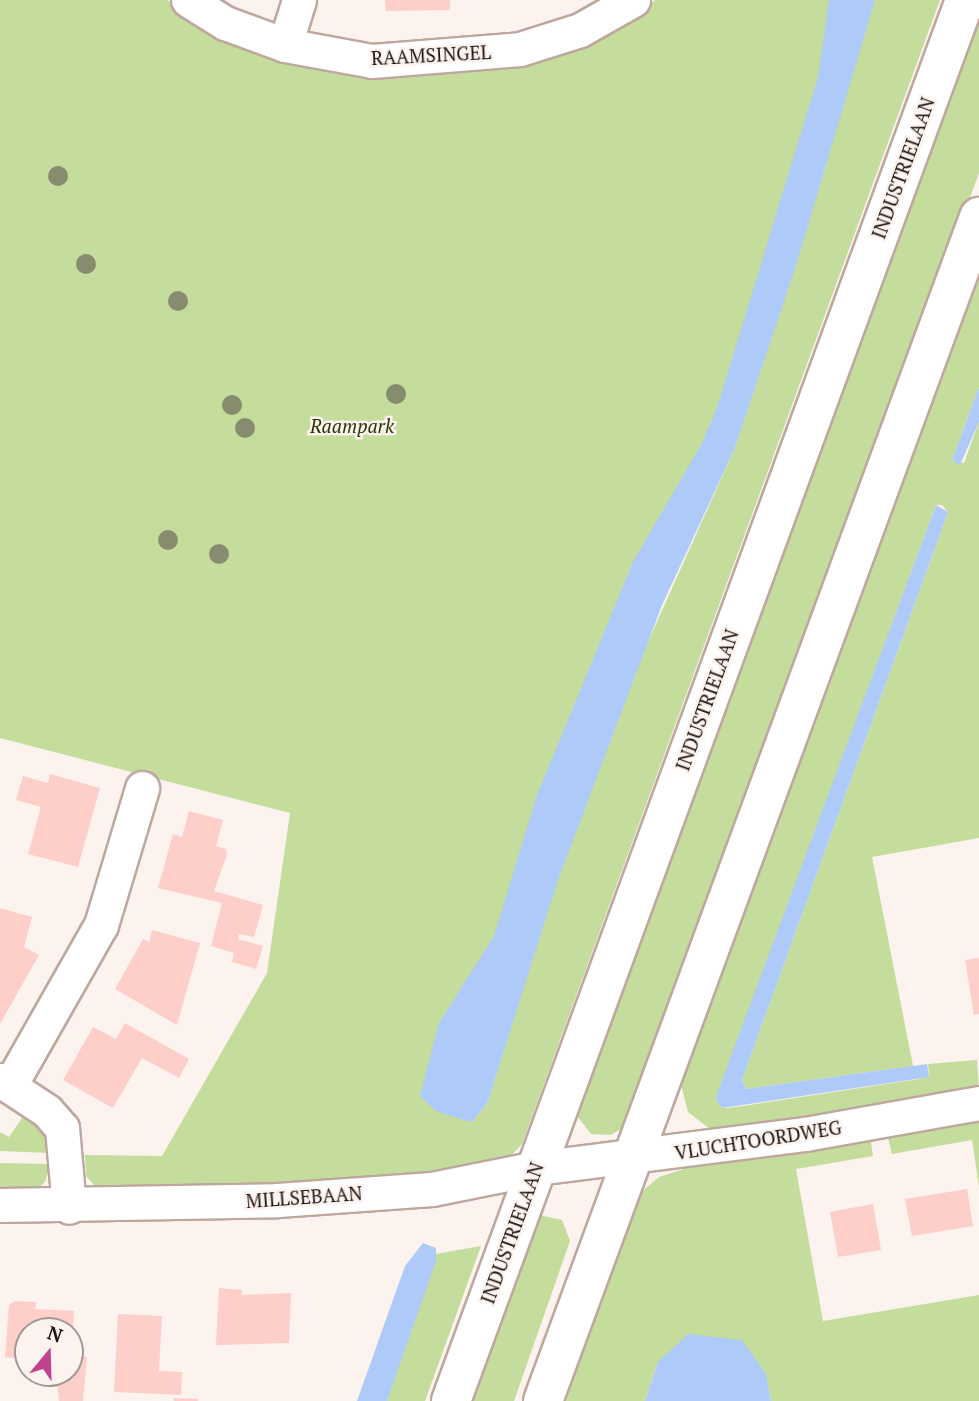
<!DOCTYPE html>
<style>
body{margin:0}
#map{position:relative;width:979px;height:1401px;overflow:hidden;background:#fcf2ee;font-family:"PT Serif",serif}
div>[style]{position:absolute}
.green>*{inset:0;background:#c4dc9c}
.water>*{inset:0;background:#aecaf9}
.building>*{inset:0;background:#fecec9}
.roads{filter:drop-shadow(2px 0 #bea89e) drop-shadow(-2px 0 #bea89e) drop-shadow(0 2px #bea89e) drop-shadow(0 -2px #bea89e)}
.street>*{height:33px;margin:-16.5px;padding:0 16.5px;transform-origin:16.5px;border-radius:16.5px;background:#fff}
.secondary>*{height:38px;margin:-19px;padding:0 19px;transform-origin:19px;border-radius:19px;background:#fff}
.trees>*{width:20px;height:20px;margin:-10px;border-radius:50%;background:#888c6e}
span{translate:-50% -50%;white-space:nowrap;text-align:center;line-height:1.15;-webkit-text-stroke:5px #fcf2ee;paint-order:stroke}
.street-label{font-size:19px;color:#1b130f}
.park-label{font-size:19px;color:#2a3806;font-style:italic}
.north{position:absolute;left:14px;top:1317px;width:70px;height:70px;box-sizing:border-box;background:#fcf2ee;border:2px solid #a29995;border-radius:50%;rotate:19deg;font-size:19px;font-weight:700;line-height:28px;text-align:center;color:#1b130f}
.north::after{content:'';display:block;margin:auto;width:24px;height:32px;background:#c04291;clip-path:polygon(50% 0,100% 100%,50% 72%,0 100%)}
</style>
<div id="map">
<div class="green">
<i style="clip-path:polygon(evenodd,0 0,167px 0,268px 55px,296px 65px,349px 72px,638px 13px,655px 0,940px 0,522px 1144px,503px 1164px,489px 1169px,313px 1181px,112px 1191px,97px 1188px,86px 1176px,85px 1155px,162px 1156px,267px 973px,290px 813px,0 738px,0 0,827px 162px,734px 450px,647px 644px,827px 162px,0 0,546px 915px,487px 1104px,472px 1122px,546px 915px)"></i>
<i style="clip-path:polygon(979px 0,979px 173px,627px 1125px,611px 1135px,591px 1134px,573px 1111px)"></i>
<i style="clip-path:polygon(979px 271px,979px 387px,952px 460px,964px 463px,979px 422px,979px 838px,872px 857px,913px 1066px,746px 1089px,742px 1080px,948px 512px,942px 505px,936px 505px,716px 1100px,722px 1108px,729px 1108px,919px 1079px,929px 1076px,928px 1064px,977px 1060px,979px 1089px,724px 1132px,710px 1129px,688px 1112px,681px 1085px)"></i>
<i style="clip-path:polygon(24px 1115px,45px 1133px,50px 1153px,0 1151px,0 1132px,9px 1137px)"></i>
<i style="clip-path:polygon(979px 1115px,979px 1187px,972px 1140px,892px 1154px,888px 1138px,892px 1131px)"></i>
<i style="clip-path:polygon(865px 1137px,871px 1142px,873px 1156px,796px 1169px,823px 1321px,979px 1295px,979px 1401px,771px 1401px,766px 1374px,658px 1362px,645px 1401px,566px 1401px,640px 1193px,659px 1177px,687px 1168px)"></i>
<i style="clip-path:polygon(0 1163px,51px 1164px,45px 1182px,37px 1189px,0 1191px)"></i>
<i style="clip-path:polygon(539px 1215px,562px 1220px,570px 1241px,514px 1401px,462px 1401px)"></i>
<i style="clip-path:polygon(481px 1246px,425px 1401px,387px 1401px,436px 1254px)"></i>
</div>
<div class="water">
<i style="clip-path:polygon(829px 0,875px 0,795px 269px,734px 450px,662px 605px,558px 880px,487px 1104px,472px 1122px,457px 1118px,436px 1111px,420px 1096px,439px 1023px,494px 936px,537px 795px,633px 562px,701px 445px,717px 408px,818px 77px)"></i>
<i style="clip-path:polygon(979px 387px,979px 422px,960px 465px,952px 460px)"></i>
<i style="clip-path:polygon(936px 505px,948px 512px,742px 1080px,746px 1089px,927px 1064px,929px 1077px,722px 1108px,716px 1100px,718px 1091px)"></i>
<i style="clip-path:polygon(423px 1243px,436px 1248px,436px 1261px,387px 1401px,357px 1401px,405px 1266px)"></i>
<i style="clip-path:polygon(688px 1334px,742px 1340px,766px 1374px,771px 1401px,645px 1401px,658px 1362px)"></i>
</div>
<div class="building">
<i style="clip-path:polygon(385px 0,450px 0,450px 10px,386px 11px)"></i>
<i style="clip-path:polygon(50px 774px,100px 788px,78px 867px,28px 854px,41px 807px,16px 800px,23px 776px,48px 783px)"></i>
<i style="clip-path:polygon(189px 811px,223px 820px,216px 846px,226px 849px,227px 855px,214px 891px,263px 905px,254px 937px,239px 934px,238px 939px,263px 946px,256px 969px,232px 962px,234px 953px,211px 946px,222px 903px,158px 888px,173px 834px,182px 837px)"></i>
<i style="clip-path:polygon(0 908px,32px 917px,24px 947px,39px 955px,0 1024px)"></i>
<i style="clip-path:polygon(152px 930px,200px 943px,177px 1025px,115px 989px,143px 939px,149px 942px)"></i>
<i style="clip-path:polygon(979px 958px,979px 1014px,974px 1015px,965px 960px)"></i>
<i style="clip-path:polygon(125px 1023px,189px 1059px,179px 1078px,142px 1058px,113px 1108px,63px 1080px,93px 1027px,116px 1039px)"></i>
<i style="clip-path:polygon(967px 1189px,973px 1226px,912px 1236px,905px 1199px)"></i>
<i style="clip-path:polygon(873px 1204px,881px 1250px,838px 1257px,830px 1212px)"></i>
<i style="clip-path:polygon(219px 1288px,242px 1290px,241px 1295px,291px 1293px,289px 1343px,216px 1345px)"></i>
<i style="clip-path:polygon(15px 1301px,36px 1302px,35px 1309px,74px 1311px,72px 1351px,70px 1331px,28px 1331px,28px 1359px,5px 1357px,9px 1305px)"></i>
<i style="clip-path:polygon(118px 1314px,162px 1316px,159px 1371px,182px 1372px,181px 1395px,114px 1392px)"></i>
<i style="clip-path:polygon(70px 1355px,87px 1357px,83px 1401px,59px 1401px,56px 1373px,70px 1373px)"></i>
<i style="clip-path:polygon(174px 1398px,198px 1399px,198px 1401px,174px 1401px)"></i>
</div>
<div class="roads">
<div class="street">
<i style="left:188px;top:0;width:44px;rotate:31.9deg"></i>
<i style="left:225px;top:23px;width:64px;rotate:20.1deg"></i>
<i style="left:285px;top:45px;width:88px;rotate:10.4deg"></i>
<i style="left:372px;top:61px;width:148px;rotate:-4.6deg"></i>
<i style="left:520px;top:49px;width:63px;rotate:-17.6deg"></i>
<i style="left:580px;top:30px;width:61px;rotate:-29.5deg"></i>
<i style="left:285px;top:45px;width:47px;rotate:-72.7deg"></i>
<i style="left:0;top:1080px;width:56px;rotate:33.4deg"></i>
<i style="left:47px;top:1111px;width:23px;rotate:49deg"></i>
<i style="left:62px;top:1128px;width:79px;rotate:84.9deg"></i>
<i style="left:10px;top:1085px;width:184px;rotate:-60.4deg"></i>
<i style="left:101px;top:925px;width:143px;rotate:-73.3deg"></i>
<i style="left:0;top:1205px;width:278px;rotate:-1deg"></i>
<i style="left:278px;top:1200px;width:154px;rotate:-4.1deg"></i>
<i style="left:432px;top:1189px;width:106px;rotate:-11.4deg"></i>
<i style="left:536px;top:1168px;width:271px;rotate:-7.2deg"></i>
<i style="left:805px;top:1134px;width:177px;rotate:-10.1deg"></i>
</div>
<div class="secondary">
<i style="left:451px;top:1401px;width:1492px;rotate:-69.85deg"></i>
<i style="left:543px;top:1401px;width:1262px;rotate:-69.78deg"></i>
</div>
</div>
<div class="trees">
<i style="left:58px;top:176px"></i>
<i style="left:86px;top:264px"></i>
<i style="left:178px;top:301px"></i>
<i style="left:396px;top:394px"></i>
<i style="left:232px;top:405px"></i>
<i style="left:245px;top:428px"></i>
<i style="left:168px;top:540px"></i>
<i style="left:219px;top:554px"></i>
</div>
<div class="street-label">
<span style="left:431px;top:55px;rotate:-3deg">RAAMSINGEL</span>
<span style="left:903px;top:168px;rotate:-70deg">INDUSTRIELAAN</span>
<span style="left:707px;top:700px;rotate:-70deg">INDUSTRIELAAN</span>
<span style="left:758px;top:1140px;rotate:-9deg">VLUCHTOORDWEG</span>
<span style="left:304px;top:1197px;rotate:-4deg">MILLSEBAAN</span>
<span style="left:512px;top:1233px;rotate:-70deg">INDUSTRIELAAN</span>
</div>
<div class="park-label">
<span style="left:352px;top:426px">Raampark</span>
</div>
<div class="north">N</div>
</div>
